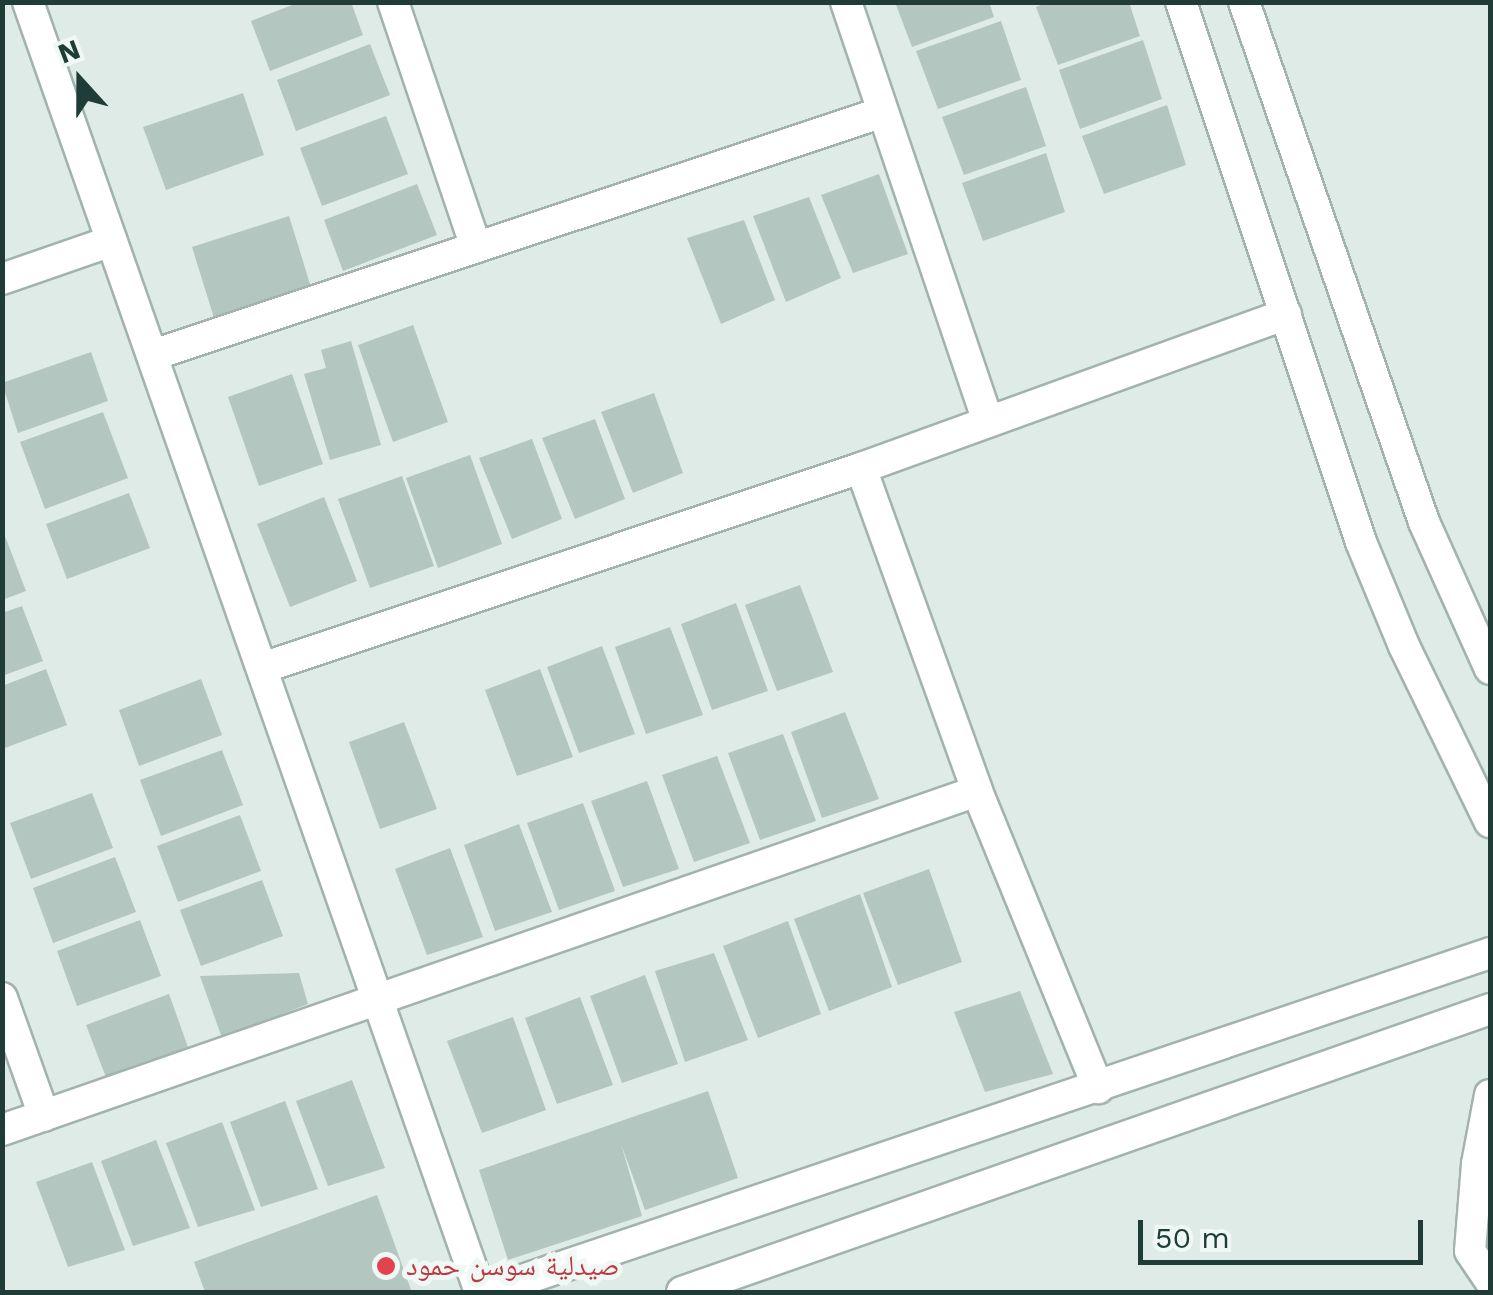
<!DOCTYPE html>
<meta charset="utf-8">
<style>
body{margin:0}
#map{position:relative;width:1493px;height:1295px;overflow:hidden;background:#dfebe7;font-family:"Work Sans","Noto Naskh Arabic",sans-serif}
div>[style]{position:absolute}
.building>*{inset:0;background:#b4c6c0}
.roads{filter:drop-shadow(2px 0 #a2b3af) drop-shadow(-2px 0 #a2b3af) drop-shadow(0 2px #a2b3af) drop-shadow(0 -2px #a2b3af)}
.minor>*{height:30px;margin:-15px;padding:0 15px;transform-origin:15px;border-radius:15px;background:#fff}
.secondary>*{height:30px;margin:-15px;padding:0 15px;transform-origin:15px;border-radius:15px;background:#fff}
.dots>*{width:28px;height:28px;translate:-50% -50%;box-sizing:border-box;border:5px solid #eff8f4;border-radius:50%}
span{translate:-50% -50%;white-space:nowrap;text-align:center;line-height:1.15;-webkit-text-stroke:10px #eff8f4;paint-order:stroke}
.health-label{font-size:28px;color:#be3a42}
.left{translate:0 -50%;text-align:left}
.frame{position:absolute;inset:0;border:5px solid #1f3c37;pointer-events:none}
.north{position:absolute;left:30px;top:30px;width:100px;height:100px;-webkit-text-stroke:8px #eff8f4;paint-order:stroke;rotate:339deg;font-size:28px;font-weight:700;line-height:40px;text-align:center;color:#1f3c37}
.north::after{content:'';display:block;margin:auto;width:35px;height:45px;background:#1f3c37;clip-path:polygon(50% 0,100% 100%,50% 72%,0 100%)}
.scale{position:absolute;left:1138px;top:1220px;width:285px;height:45px;box-sizing:border-box;border:5px solid #1f3c37;border-top:0;padding-left:12px;font-size:30px;line-height:35px;white-space:nowrap;color:#1f3c37;-webkit-text-stroke:8px #eff8f4;paint-order:stroke}
</style>
<div id="map">
<div class="building">
<i style="clip-path:polygon(300px 2px,351px 2px,363px 35px,270px 71px,251px 21px)"></i>
<i style="clip-path:polygon(895px 2px,989px 2px,994px 17px,912px 47px)"></i>
<i style="clip-path:polygon(1048px 2px,1129px 2px,1140px 36px,1058px 65px,1036px 7px)"></i>
<i style="clip-path:polygon(1001px 21px,1021px 80px,938px 109px,916px 51px)"></i>
<i style="clip-path:polygon(1143px 40px,1162px 99px,1080px 129px,1059px 70px)"></i>
<i style="clip-path:polygon(370px 44px,390px 95px,296px 131px,277px 80px)"></i>
<i style="clip-path:polygon(1026px 87px,1046px 146px,964px 175px,942px 117px)"></i>
<i style="clip-path:polygon(243px 93px,264px 155px,166px 190px,143px 127px)"></i>
<i style="clip-path:polygon(1167px 105px,1186px 165px,1104px 194px,1082px 136px)"></i>
<i style="clip-path:polygon(386px 116px,408px 174px,322px 206px,300px 148px)"></i>
<i style="clip-path:polygon(1046px 153px,1065px 212px,983px 241px,962px 183px)"></i>
<i style="clip-path:polygon(879px 174px,908px 254px,853px 273px,821px 195px)"></i>
<i style="clip-path:polygon(417px 184px,437px 235px,343px 271px,324px 220px)"></i>
<i style="clip-path:polygon(809px 197px,841px 278px,786px 302px,753px 216px)"></i>
<i style="clip-path:polygon(289px 216px,311px 287px,214px 318px,192px 247px)"></i>
<i style="clip-path:polygon(744px 220px,775px 300px,721px 324px,687px 238px)"></i>
<i style="clip-path:polygon(413px 325px,448px 422px,393px 442px,358px 345px)"></i>
<i style="clip-path:polygon(351px 341px,381px 445px,330px 460px,304px 374px,326px 368px,321px 350px)"></i>
<i style="clip-path:polygon(91px 352px,108px 401px,18px 433px,2px 383px)"></i>
<i style="clip-path:polygon(292px 374px,323px 464px,259px 486px,228px 397px)"></i>
<i style="clip-path:polygon(654px 393px,683px 473px,633px 493px,601px 412px)"></i>
<i style="clip-path:polygon(103px 412px,128px 478px,45px 509px,20px 442px)"></i>
<i style="clip-path:polygon(595px 419px,625px 499px,575px 519px,542px 438px)"></i>
<i style="clip-path:polygon(532px 439px,562px 519px,512px 539px,479px 458px)"></i>
<i style="clip-path:polygon(470px 455px,502px 544px,438px 568px,406px 478px)"></i>
<i style="clip-path:polygon(402px 476px,434px 566px,370px 588px,338px 499px)"></i>
<i style="clip-path:polygon(129px 493px,150px 548px,67px 579px,46px 524px)"></i>
<i style="clip-path:polygon(324px 497px,357px 581px,290px 607px,257px 524px)"></i>
<i style="clip-path:polygon(5px 536px,26px 591px,2px 600px,2px 537px)"></i>
<i style="clip-path:polygon(800px 585px,833px 672px,777px 691px,745px 605px)"></i>
<i style="clip-path:polygon(736px 603px,768px 691px,712px 710px,681px 624px)"></i>
<i style="clip-path:polygon(22px 606px,43px 661px,2px 676px,2px 613px)"></i>
<i style="clip-path:polygon(670px 627px,703px 715px,646px 734px,615px 647px)"></i>
<i style="clip-path:polygon(602px 646px,635px 734px,579px 753px,547px 667px)"></i>
<i style="clip-path:polygon(46px 669px,67px 725px,2px 749px,2px 686px)"></i>
<i style="clip-path:polygon(540px 669px,573px 757px,517px 776px,485px 690px)"></i>
<i style="clip-path:polygon(201px 679px,222px 735px,139px 766px,119px 710px)"></i>
<i style="clip-path:polygon(845px 712px,879px 799px,822px 818px,791px 732px)"></i>
<i style="clip-path:polygon(404px 722px,437px 809px,380px 829px,349px 742px)"></i>
<i style="clip-path:polygon(783px 734px,816px 821px,760px 840px,728px 753px)"></i>
<i style="clip-path:polygon(222px 750px,243px 805px,161px 836px,140px 780px)"></i>
<i style="clip-path:polygon(717px 756px,750px 843px,694px 862px,662px 775px)"></i>
<i style="clip-path:polygon(647px 781px,679px 869px,623px 887px,591px 801px)"></i>
<i style="clip-path:polygon(92px 793px,113px 848px,31px 879px,10px 823px)"></i>
<i style="clip-path:polygon(583px 803px,615px 891px,559px 910px,527px 823px)"></i>
<i style="clip-path:polygon(240px 815px,261px 871px,178px 902px,157px 846px)"></i>
<i style="clip-path:polygon(519px 824px,552px 912px,495px 931px,464px 845px)"></i>
<i style="clip-path:polygon(450px 848px,483px 937px,427px 955px,395px 869px)"></i>
<i style="clip-path:polygon(115px 857px,136px 912px,53px 943px,33px 888px)"></i>
<i style="clip-path:polygon(929px 869px,962px 962px,898px 985px,863px 893px)"></i>
<i style="clip-path:polygon(262px 880px,283px 936px,201px 966px,180px 910px)"></i>
<i style="clip-path:polygon(860px 894px,892px 987px,829px 1011px,794px 919px)"></i>
<i style="clip-path:polygon(140px 920px,161px 976px,77px 1006px,57px 951px)"></i>
<i style="clip-path:polygon(788px 921px,821px 1014px,758px 1038px,723px 946px)"></i>
<i style="clip-path:polygon(714px 953px,748px 1040px,685px 1062px,655px 971px)"></i>
<i style="clip-path:polygon(299px 973px,308px 1004px,222px 1038px,200px 976px)"></i>
<i style="clip-path:polygon(645px 975px,678px 1064px,622px 1083px,590px 996px)"></i>
<i style="clip-path:polygon(1020px 991px,1053px 1074px,985px 1092px,954px 1012px)"></i>
<i style="clip-path:polygon(169px 994px,189px 1050px,107px 1080px,86px 1025px)"></i>
<i style="clip-path:polygon(580px 997px,613px 1085px,557px 1104px,525px 1018px)"></i>
<i style="clip-path:polygon(513px 1017px,546px 1110px,482px 1133px,447px 1041px)"></i>
<i style="clip-path:polygon(352px 1080px,385px 1168px,328px 1186px,296px 1101px)"></i>
<i style="clip-path:polygon(708px 1091px,738px 1178px,645px 1210px,621px 1144px,642px 1216px,508px 1260px,479px 1170px)"></i>
<i style="clip-path:polygon(285px 1101px,318px 1189px,261px 1207px,230px 1122px)"></i>
<i style="clip-path:polygon(222px 1122px,255px 1210px,198px 1227px,166px 1143px)"></i>
<i style="clip-path:polygon(156px 1140px,190px 1228px,133px 1246px,101px 1161px)"></i>
<i style="clip-path:polygon(92px 1162px,125px 1250px,68px 1267px,36px 1182px)"></i>
<i style="clip-path:polygon(377px 1195px,411px 1290px,205px 1292px,194px 1262px)"></i>
</div>
<div class="roads">
<div class="minor">
<i style="left:28px;top:2px;width:1367px;rotate:70.69deg"></i>
<i style="left:393px;top:2px;width:259px;rotate:71.3deg"></i>
<i style="left:846px;top:2px;width:443px;rotate:71.3deg"></i>
<i style="left:2px;top:279px;width:116px;rotate:-19.1deg"></i>
<i style="left:153px;top:355px;width:769px;rotate:-18.41deg"></i>
<i style="left:861px;top:468px;width:343px;rotate:70.2deg"></i>
<i style="left:977px;top:791px;width:321px;rotate:67.8deg"></i>
<i style="left:262px;top:668px;width:632px;rotate:-18.46deg"></i>
<i style="left:861px;top:468px;width:452px;rotate:-19.9deg"></i>
<i style="left:2px;top:998px;width:125px;rotate:70.4deg"></i>
<i style="left:1490px;top:1095px;width:70px;rotate:100.7deg"></i>
<i style="left:1477px;top:1164px;width:87px;rotate:94.6deg"></i>
<i style="left:1470px;top:1251px;width:36px;rotate:56deg"></i>
<i style="left:2px;top:1130px;width:1032px;rotate:-19.17deg"></i>
</div>
<div class="secondary">
<i style="left:1181px;top:2px;width:569px;rotate:71.57deg"></i>
<i style="left:1361px;top:542px;width:113px;rotate:67.5deg"></i>
<i style="left:1404px;top:646px;width:196px;rotate:64deg"></i>
<i style="left:1244px;top:2px;width:550px;rotate:70.91deg"></i>
<i style="left:1424px;top:522px;width:161px;rotate:65.8deg"></i>
<i style="left:487px;top:1292px;width:1059px;rotate:-18.67deg"></i>
<i style="left:682px;top:1292px;width:856px;rotate:-19.3deg"></i>
</div>
</div>
<div class="dots">
<i style="left:386px;top:1266px;background:#e0444e"></i>
</div>
<div class="health-label">
<span class="left" style="left:406px;top:1266px">صيدلية سوسن حمود</span>
</div>
<div class="frame"></div>
<div class="north">N</div>
<div class="scale">50 m</div>
</div>
